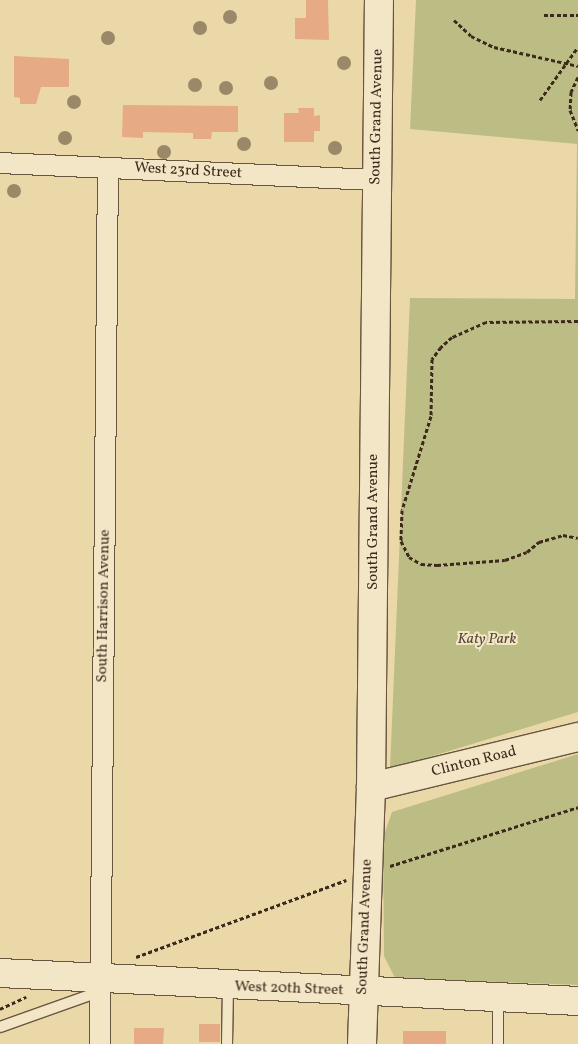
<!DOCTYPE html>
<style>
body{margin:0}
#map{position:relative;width:578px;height:1044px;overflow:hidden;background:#ebd8a9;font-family:Vollkorn,serif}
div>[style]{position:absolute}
.green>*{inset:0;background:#bcbd84}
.building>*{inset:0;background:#e6aa84}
.path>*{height:3px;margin-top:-1.5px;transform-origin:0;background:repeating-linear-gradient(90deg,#3e291d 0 4px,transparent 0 6.5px)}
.roads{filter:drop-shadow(1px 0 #695540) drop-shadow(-1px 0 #695540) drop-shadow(0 1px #695540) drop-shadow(0 -1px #695540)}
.lane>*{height:10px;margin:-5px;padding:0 5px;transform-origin:5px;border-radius:5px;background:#f2e6c7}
.street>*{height:20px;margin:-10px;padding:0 10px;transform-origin:10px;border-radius:10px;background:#f2e6c7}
.secondary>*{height:28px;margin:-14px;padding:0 14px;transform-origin:14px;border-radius:14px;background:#f2e6c7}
.trees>*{width:14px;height:14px;margin:-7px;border-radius:50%;background:#9a8868}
span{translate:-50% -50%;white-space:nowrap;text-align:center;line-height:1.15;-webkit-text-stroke:4px #f2e6c7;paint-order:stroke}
.street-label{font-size:15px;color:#3e291d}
.park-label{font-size:15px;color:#574732;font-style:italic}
</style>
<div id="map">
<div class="green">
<i style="clip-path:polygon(416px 0,578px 0,578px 712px,390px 769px,410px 298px,575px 299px,577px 144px,410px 129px)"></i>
<i style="clip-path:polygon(578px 754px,578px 985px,395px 978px,384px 956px,383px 838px,392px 812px)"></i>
</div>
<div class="building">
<i style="clip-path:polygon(306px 0,328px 0,329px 40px,295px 39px,295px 18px,306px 18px)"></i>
<i style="clip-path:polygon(14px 56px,69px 59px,69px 87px,41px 87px,36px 104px,20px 104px,20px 98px,14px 97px)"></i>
<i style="clip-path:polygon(123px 105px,238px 106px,238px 132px,212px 132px,211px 139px,193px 139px,193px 133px,143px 132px,143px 138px,122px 137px)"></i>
<i style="clip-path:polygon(298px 108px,314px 108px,314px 116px,320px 115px,320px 131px,314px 131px,314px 142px,284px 142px,284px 113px,299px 113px)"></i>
<i style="clip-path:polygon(199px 1024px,220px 1024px,220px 1042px,199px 1042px)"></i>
<i style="clip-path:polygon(134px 1028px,164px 1028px,163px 1044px,134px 1044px)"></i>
<i style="clip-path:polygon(403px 1031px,446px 1031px,446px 1044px,403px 1044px)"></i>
</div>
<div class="path">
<i style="left:544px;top:15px;width:34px"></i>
<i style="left:454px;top:20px;width:23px;rotate:43deg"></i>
<i style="left:471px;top:36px;width:25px;rotate:26deg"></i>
<i style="left:494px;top:47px;width:86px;rotate:12.7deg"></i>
<i style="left:578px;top:77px;width:17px;rotate:115deg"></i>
<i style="left:571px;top:92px;width:18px;rotate:93deg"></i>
<i style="left:570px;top:110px;width:22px;rotate:68deg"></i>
<i style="left:540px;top:100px;width:65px;rotate:-54.4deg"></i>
<i style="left:578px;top:321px;width:92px;rotate:179.4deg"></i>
<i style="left:486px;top:322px;width:37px;rotate:156deg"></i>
<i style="left:452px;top:337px;width:15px;rotate:138deg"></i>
<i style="left:441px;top:347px;width:15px;rotate:127deg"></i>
<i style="left:432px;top:359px;width:57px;rotate:91deg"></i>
<i style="left:431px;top:416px;width:98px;rotate:107.1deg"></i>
<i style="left:402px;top:510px;width:31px;rotate:92deg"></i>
<i style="left:401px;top:541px;width:18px;rotate:63deg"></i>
<i style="left:409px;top:557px;width:14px;rotate:30deg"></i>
<i style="left:421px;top:564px;width:16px;rotate:4deg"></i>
<i style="left:437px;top:565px;width:68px;rotate:-4.2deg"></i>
<i style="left:505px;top:560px;width:23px;rotate:-20deg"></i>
<i style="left:527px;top:552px;width:16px;rotate:-40deg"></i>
<i style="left:539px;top:542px;width:25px;rotate:-16deg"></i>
<i style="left:563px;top:535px;width:15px;rotate:11deg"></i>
<i style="left:390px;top:866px;width:197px;rotate:-17.4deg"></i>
<i style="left:136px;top:957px;width:224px;rotate:-20.1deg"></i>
<i style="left:0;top:1009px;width:29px;rotate:-25deg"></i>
</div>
<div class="roads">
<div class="lane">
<i style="left:0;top:1027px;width:107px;rotate:-19.6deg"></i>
<i style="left:227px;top:1044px;width:58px;rotate:-89deg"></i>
<i style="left:498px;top:1044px;width:45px;rotate:-90deg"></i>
</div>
<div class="street">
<i style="left:0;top:163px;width:376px;rotate:2.6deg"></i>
<i style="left:100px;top:1044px;width:876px;rotate:-89.48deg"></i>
</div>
<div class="secondary">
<i style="left:371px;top:787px;width:213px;rotate:-13.6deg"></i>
<i style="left:0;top:973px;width:579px;rotate:2.77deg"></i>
<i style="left:362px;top:1044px;width:257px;rotate:-88deg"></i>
<i style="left:371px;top:787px;width:787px;rotate:-89.42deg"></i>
</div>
</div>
<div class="trees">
<i style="left:230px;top:17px"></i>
<i style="left:200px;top:28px"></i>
<i style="left:108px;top:38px"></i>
<i style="left:344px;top:63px"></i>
<i style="left:271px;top:83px"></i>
<i style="left:195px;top:85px"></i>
<i style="left:226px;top:88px"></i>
<i style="left:74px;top:102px"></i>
<i style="left:65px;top:138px"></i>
<i style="left:244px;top:144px"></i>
<i style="left:335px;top:148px"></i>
<i style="left:164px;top:152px"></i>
<i style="left:14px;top:191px"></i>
</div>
<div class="street-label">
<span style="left:377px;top:117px;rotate:-89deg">South Grand Avenue</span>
<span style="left:188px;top:171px;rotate:3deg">West 23rd Street</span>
<span style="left:374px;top:522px;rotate:-90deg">South Grand Avenue</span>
<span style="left:104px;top:606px;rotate:-89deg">South Harrison Avenue</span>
<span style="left:474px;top:762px;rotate:-14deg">Clinton Road</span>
<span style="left:365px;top:927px;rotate:-88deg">South Grand Avenue</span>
<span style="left:289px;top:989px;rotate:2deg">West 20th Street</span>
</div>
<div class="park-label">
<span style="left:487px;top:640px">Katy Park</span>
</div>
</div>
